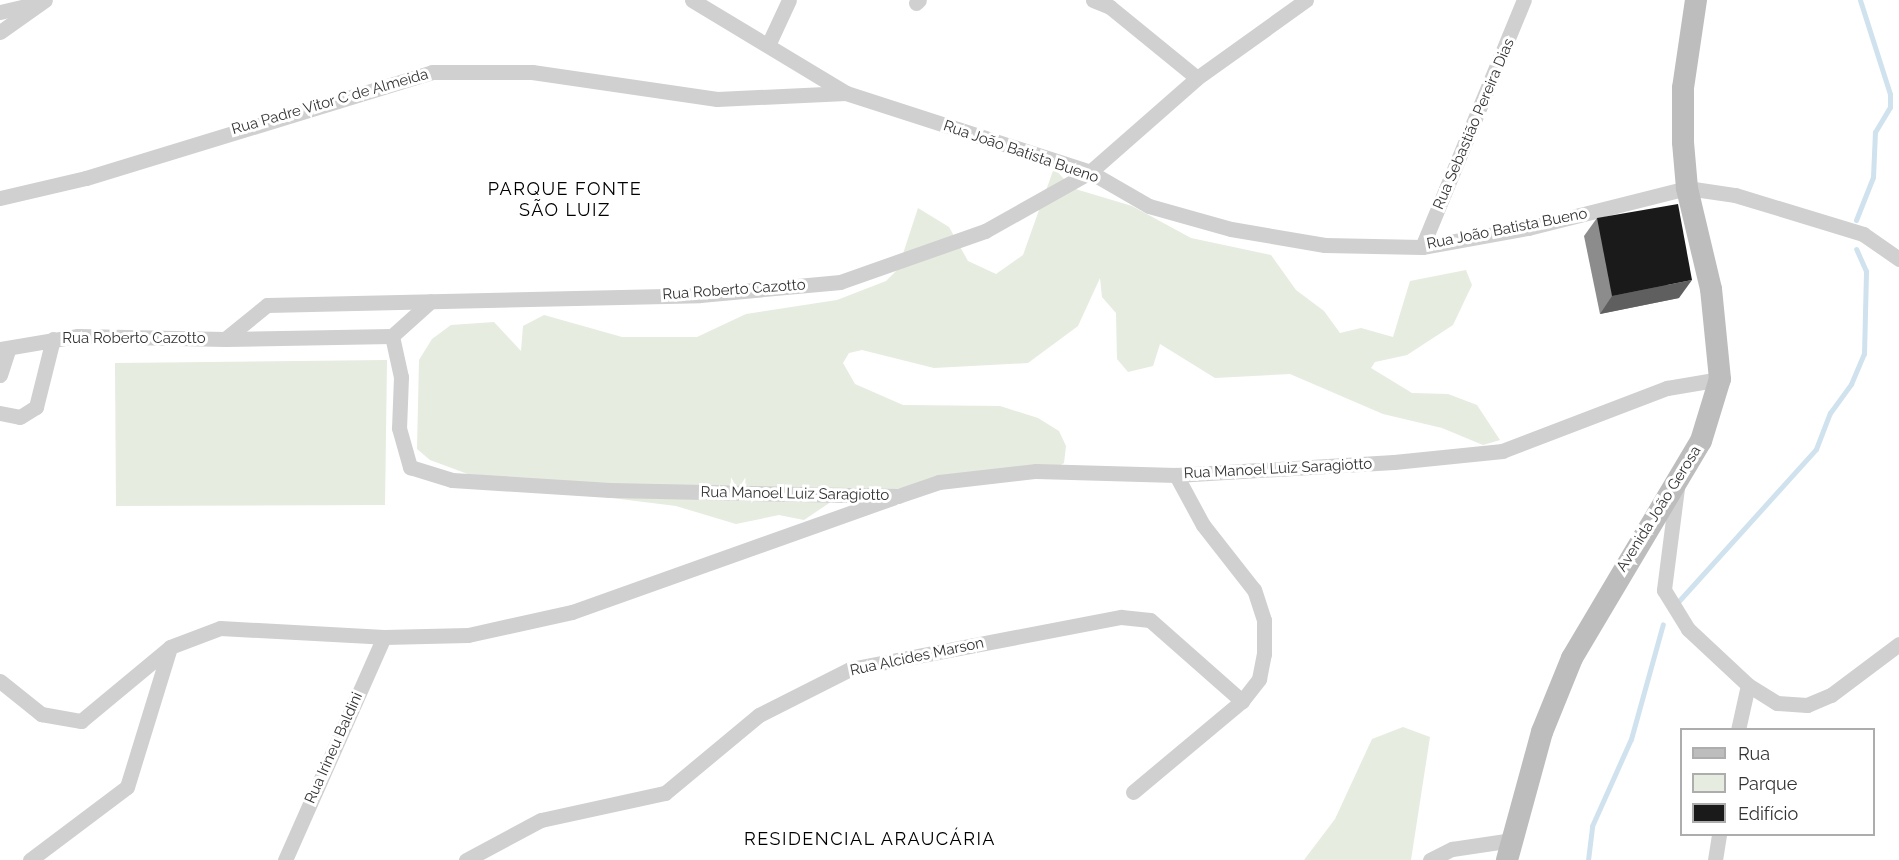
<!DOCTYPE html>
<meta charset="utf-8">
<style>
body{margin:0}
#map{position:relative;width:1899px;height:860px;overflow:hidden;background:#fff;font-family:Raleway,sans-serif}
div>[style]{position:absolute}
.green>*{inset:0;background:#e6ecdf}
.stream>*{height:5px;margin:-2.5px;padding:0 2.5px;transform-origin:2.5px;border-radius:2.5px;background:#cfe2ee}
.minor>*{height:15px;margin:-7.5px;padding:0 7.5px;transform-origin:7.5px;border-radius:7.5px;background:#d0d0d0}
.secondary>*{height:22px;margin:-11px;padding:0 11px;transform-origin:11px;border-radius:11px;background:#bdbdbd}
.wall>*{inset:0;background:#8c8c8c}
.shaded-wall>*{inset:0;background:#5f5f5f}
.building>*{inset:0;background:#1a1a1a}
span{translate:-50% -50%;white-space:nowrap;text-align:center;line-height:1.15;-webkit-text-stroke:6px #fff;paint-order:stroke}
.street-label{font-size:15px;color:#333}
.quarter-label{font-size:18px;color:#000;letter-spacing:1.5px}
.legend{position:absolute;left:1680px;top:728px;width:195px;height:108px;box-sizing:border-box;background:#fff;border:2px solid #adadad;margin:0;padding:8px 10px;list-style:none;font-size:18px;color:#333}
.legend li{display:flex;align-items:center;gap:12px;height:30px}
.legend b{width:30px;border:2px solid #adadad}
</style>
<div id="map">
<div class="green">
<i style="clip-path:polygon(1054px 168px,1072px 188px,1132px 206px,1191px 238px,1271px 255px,1296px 290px,1324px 311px,1340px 333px,1361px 328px,1393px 337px,1410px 281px,1466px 270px,1472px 285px,1453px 325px,1407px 355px,1375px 362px,1371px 368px,1412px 393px,1448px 394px,1477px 405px,1500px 440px,1483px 445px,1442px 428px,1383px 414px,1290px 374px,1215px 378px,1160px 344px,1153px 366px,1128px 372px,1117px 359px,1116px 313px,1102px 297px,1100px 278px,1078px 326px,1028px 363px,934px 368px,862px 350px,849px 353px,843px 363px,855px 384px,903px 405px,1000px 406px,1038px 418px,1059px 431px,1066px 446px,1064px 463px,1049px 472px,841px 495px,804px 520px,779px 515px,736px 524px,676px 506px,492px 483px,430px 460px,417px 449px,419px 360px,432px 339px,451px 325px,494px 322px,521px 351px,523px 326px,544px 315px,622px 337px,697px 337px,746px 314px,837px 300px,886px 281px,898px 269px,918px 208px,949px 227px,968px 261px,996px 274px,1023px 255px)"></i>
<i style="clip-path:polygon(387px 360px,385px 505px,116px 506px,115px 363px)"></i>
<i style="clip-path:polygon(1403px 727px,1430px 737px,1411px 860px,1304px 860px,1335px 819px,1372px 739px)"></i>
</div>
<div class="stream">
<i style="left:1856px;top:220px;width:46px;rotate:-68.4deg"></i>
<i style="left:1873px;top:177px;width:45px;rotate:-87.5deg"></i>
<i style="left:1875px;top:132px;width:29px;rotate:-59deg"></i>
<i style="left:1890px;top:107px;width:13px;rotate:-90deg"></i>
<i style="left:1890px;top:94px;width:99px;rotate:-107.7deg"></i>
<i style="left:1677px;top:603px;width:207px;rotate:-47.9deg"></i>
<i style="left:1816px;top:449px;width:39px;rotate:-69deg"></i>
<i style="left:1830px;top:413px;width:36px;rotate:-54deg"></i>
<i style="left:1851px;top:384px;width:33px;rotate:-67deg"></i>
<i style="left:1864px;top:354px;width:83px;rotate:-88.6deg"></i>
<i style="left:1866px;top:271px;width:24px;rotate:-114deg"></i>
<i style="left:1588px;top:860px;width:34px;rotate:-83deg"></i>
<i style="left:1592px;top:826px;width:95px;rotate:-65.9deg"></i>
<i style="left:1631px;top:739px;width:119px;rotate:-74.5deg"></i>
</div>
<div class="minor">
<i style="left:692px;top:0;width:180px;rotate:31.1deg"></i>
<i style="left:846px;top:93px;width:256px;rotate:17.9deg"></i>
<i style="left:1090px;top:172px;width:68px;rotate:30deg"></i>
<i style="left:1149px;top:206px;width:85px;rotate:15.7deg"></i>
<i style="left:1231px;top:229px;width:95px;rotate:9.7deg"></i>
<i style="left:1325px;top:245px;width:97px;rotate:1.2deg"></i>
<i style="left:1422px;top:247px;width:108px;rotate:-10.2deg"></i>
<i style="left:1528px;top:228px;width:164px;rotate:-14.1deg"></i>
<i style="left:1687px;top:188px;width:49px;rotate:8.3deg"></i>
<i style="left:1735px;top:195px;width:134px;rotate:16.9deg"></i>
<i style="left:1863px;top:234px;width:44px;rotate:34.8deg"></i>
<i style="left:1093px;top:0;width:18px;rotate:22deg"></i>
<i style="left:1110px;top:7px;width:112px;rotate:39.2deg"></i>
<i style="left:916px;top:3px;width:4px;rotate:-45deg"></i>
<i style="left:0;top:12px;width:31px;rotate:-13deg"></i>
<i style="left:0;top:32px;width:55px;rotate:-35.4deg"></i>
<i style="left:769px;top:43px;width:47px;rotate:-65.1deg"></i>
<i style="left:0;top:198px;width:88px;rotate:-13.1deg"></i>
<i style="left:86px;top:178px;width:362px;rotate:-17deg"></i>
<i style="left:432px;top:72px;width:100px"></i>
<i style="left:532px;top:72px;width:187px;rotate:8.3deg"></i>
<i style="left:717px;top:99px;width:129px;rotate:-2.7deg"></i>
<i style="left:1422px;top:247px;width:267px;rotate:-67.6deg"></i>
<i style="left:392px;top:336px;width:52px;rotate:-41.9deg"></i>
<i style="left:225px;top:339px;width:167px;rotate:-1deg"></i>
<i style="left:392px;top:336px;width:42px;rotate:77.6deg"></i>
<i style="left:401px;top:377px;width:51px;rotate:92.2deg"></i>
<i style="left:399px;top:428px;width:41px;rotate:74.2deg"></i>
<i style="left:410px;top:467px;width:44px;rotate:17.2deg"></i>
<i style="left:452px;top:480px;width:158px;rotate:3.6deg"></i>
<i style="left:610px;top:490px;width:288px;rotate:1.2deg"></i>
<i style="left:898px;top:496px;width:43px;rotate:-18.9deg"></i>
<i style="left:939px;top:482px;width:98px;rotate:-6.5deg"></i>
<i style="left:1036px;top:471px;width:140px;rotate:1.6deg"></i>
<i style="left:1176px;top:475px;width:218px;rotate:-3.4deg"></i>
<i style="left:1394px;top:462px;width:109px;rotate:-5.8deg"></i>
<i style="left:1502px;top:451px;width:177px;rotate:-20.9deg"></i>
<i style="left:1667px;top:388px;width:54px;rotate:-9.6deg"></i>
<i style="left:0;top:349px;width:79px;rotate:-9.5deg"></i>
<i style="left:78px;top:336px;width:147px;rotate:1.2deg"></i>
<i style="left:225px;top:339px;width:54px;rotate:-39deg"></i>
<i style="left:267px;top:305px;width:433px;rotate:-1.3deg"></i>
<i style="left:700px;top:295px;width:141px;rotate:-5.3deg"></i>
<i style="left:840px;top:282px;width:154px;rotate:-19.4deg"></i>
<i style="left:985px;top:231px;width:120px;rotate:-29.3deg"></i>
<i style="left:1090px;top:172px;width:142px;rotate:-41.3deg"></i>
<i style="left:1197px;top:78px;width:134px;rotate:-35.6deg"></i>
<i style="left:0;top:375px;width:26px;rotate:-72deg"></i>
<i style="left:0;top:413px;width:20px;rotate:11deg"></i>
<i style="left:20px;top:417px;width:19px;rotate:-32deg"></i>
<i style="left:36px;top:407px;width:70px;rotate:-76deg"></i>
<i style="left:1677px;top:488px;width:103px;rotate:97.3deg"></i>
<i style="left:1664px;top:590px;width:46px;rotate:58.4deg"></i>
<i style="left:1688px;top:629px;width:82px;rotate:43deg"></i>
<i style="left:1748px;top:685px;width:34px;rotate:32deg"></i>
<i style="left:1777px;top:703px;width:30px;rotate:4deg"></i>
<i style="left:1807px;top:705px;width:26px;rotate:-23deg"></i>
<i style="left:1831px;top:695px;width:85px;rotate:-36.9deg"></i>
<i style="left:0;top:681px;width:53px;rotate:38.8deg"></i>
<i style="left:41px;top:714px;width:41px;rotate:9.9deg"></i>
<i style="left:81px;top:721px;width:116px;rotate:-39.7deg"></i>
<i style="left:170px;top:647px;width:53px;rotate:-20.8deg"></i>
<i style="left:220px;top:628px;width:164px;rotate:3.1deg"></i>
<i style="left:384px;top:637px;width:84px;rotate:-1.4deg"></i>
<i style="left:468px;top:635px;width:107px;rotate:-12.5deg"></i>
<i style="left:572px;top:612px;width:341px;rotate:-19.6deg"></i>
<i style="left:1738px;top:730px;width:46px;rotate:-77.5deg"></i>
<i style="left:1133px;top:792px;width:142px;rotate:-39.9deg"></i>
<i style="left:1242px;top:701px;width:28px;rotate:-52deg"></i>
<i style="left:1259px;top:679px;width:25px;rotate:-79deg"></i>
<i style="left:1264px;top:654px;width:34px;rotate:-90deg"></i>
<i style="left:1264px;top:620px;width:32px;rotate:-108deg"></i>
<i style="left:1254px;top:590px;width:83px;rotate:-128.1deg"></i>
<i style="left:1203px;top:525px;width:57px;rotate:-118.4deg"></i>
<i style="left:30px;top:860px;width:121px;rotate:-37deg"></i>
<i style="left:127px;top:787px;width:146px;rotate:-72.9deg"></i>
<i style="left:285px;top:860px;width:244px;rotate:-66.1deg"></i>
<i style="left:466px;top:860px;width:85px;rotate:-28.1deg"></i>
<i style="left:541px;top:820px;width:127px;rotate:-12.3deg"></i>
<i style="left:665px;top:793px;width:122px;rotate:-39.7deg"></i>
<i style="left:759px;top:715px;width:102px;rotate:-26.8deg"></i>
<i style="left:850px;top:669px;width:276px;rotate:-10.9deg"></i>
<i style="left:1121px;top:617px;width:29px;rotate:6deg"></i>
<i style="left:1150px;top:620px;width:123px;rotate:41.4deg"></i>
<i style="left:1430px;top:860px;width:25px;rotate:-27deg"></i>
<i style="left:1452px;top:849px;width:61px;rotate:-8.5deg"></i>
<i style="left:1715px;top:860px;width:26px;rotate:-81deg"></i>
</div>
<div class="secondary">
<i style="left:1507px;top:860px;width:133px;rotate:-74.7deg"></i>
<i style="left:1542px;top:732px;width:80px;rotate:-67.9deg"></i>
<i style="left:1572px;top:658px;width:252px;rotate:-59.3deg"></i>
<i style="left:1701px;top:441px;width:65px;rotate:-73deg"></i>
<i style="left:1720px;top:379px;width:90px;rotate:-95.7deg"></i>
<i style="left:1711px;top:289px;width:104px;rotate:-103.4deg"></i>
<i style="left:1687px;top:188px;width:46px;rotate:-95deg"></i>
<i style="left:1683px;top:142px;width:54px;rotate:-90deg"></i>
<i style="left:1683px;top:88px;width:89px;rotate:-81.6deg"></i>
</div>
<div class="wall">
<i style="clip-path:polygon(1597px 218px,1679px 298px,1600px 314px,1584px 236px)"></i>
</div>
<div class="shaded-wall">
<i style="clip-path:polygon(1692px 280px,1679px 298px,1600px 314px,1612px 296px)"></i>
</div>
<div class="building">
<i style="clip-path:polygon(1678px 204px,1692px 280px,1612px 296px,1597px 218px)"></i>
</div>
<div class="street-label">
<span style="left:330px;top:102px;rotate:-16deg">Rua Padre Vitor C de Almeida</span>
<span style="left:1474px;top:124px;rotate:-67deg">Rua Sebastião Pereira Dias</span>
<span style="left:1021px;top:152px;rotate:19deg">Rua João Batista Bueno</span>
<span style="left:1507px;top:229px;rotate:-11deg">Rua João Batista Bueno</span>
<span style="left:734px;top:290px;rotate:-4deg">Rua Roberto Cazotto</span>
<span style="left:134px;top:339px">Rua Roberto Cazotto</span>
<span style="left:1278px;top:469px;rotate:-3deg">Rua Manoel Luiz Saragiotto</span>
<span style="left:795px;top:494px;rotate:1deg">Rua Manoel Luiz Saragiotto</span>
<span style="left:1659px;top:509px;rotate:-58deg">Avenida João Gerosa</span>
<span style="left:917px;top:657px;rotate:-12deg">Rua Alcides Marson</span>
<span style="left:334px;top:748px;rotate:-66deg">Rua Irineu Baldini</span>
</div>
<div class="quarter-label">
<span style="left:565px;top:200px">PARQUE FONTE<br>SÃO LUIZ</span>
<span style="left:870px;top:839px">RESIDENCIAL ARAUCÁRIA</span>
</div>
<ul class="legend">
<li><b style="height:8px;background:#bdbdbd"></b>Rua</li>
<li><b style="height:16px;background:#e6ecdf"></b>Parque</li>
<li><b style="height:16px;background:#1a1a1a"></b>Edifício</li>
</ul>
</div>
